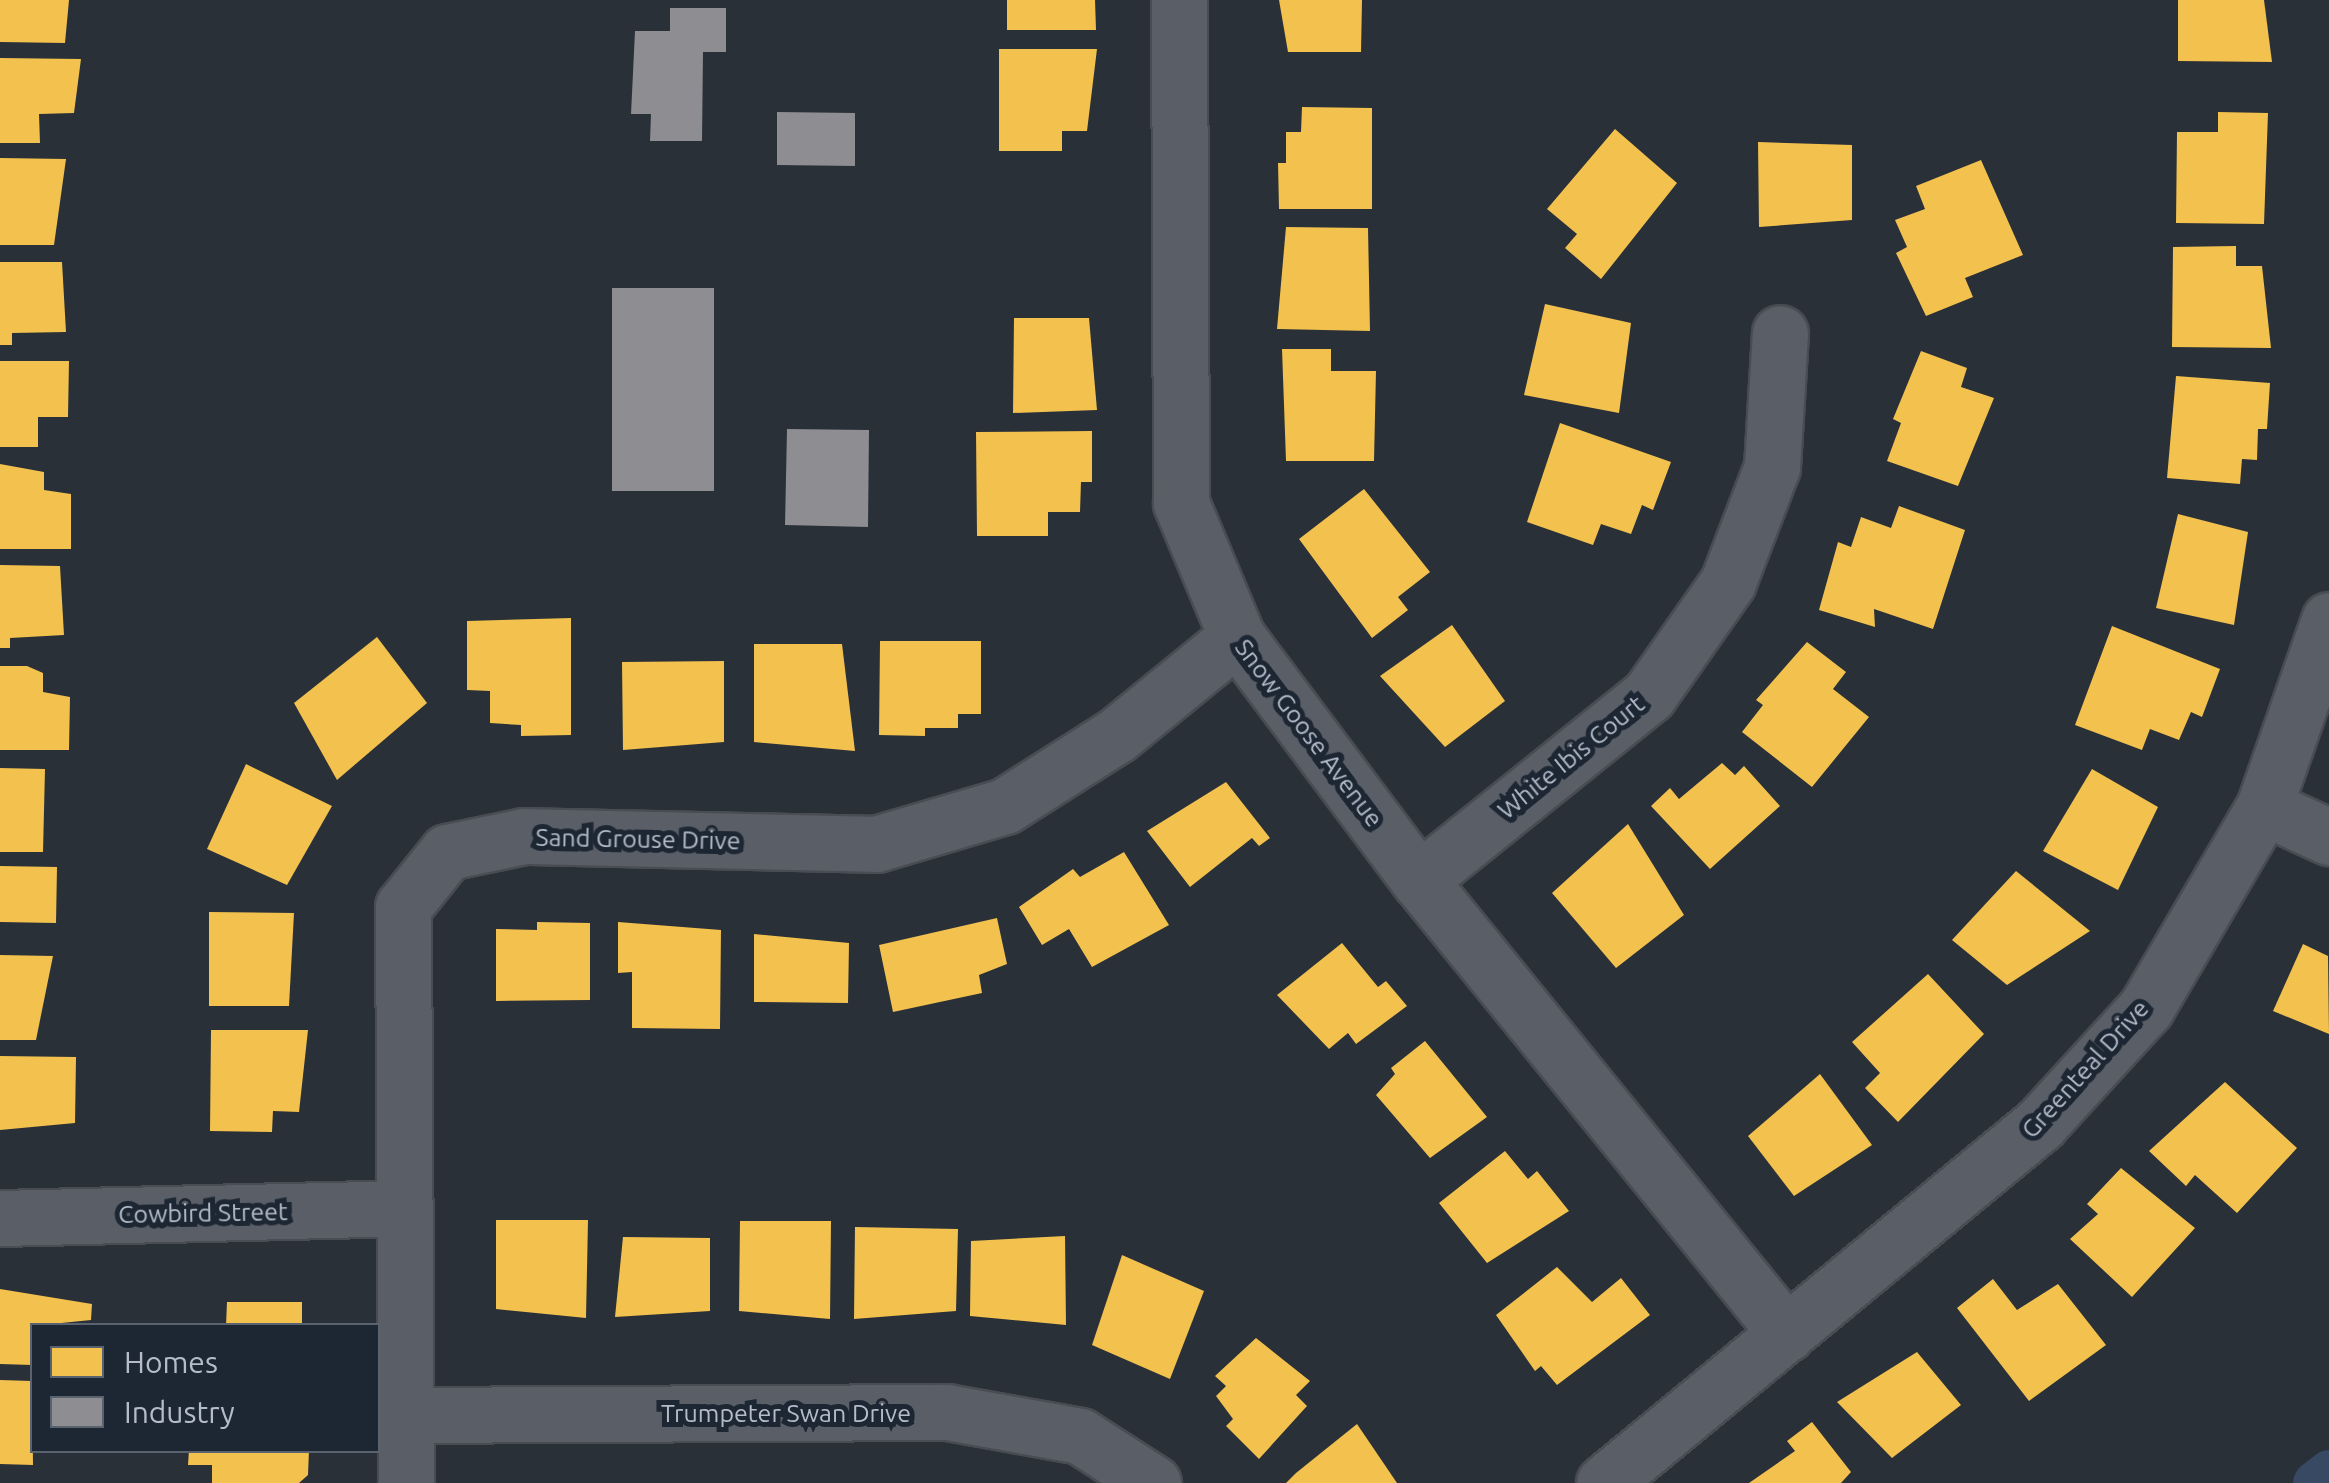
<!DOCTYPE html>
<style>
body{margin:0}
#map{position:relative;width:2329px;height:1483px;overflow:hidden;background:#2a3038;font-family:Ubuntu,sans-serif}
div>[style]{position:absolute}
.homes>*{inset:0;background:#f2c14e}
.industry>*{inset:0;background:#8d8d92}
.canal>*{height:45px;margin:-22.5px;padding:0 22.5px;transform-origin:22.5px;border-radius:22.5px;background:#384963}
.roads{filter:drop-shadow(2px 0 #484c53) drop-shadow(-2px 0 #484c53) drop-shadow(0 2px #484c53) drop-shadow(0 -2px #484c53)}
.minor>*{height:55px;margin:-27.5px;padding:0 27.5px;transform-origin:27.5px;border-radius:27.5px;background:#5a5e66}
span{translate:-50% -50%;white-space:nowrap;text-align:center;line-height:1.15;-webkit-text-stroke:10px #1d2633;paint-order:stroke}
.street-label{font-size:25px;color:#b4bcc9}
.legend{position:absolute;left:30px;top:1323px;width:350px;height:130px;box-sizing:border-box;background:#1d2633;border:2px solid #59626f;margin:0;padding:12px 18px;list-style:none;font-size:30px;color:#b4bcc9}
.legend li{display:flex;align-items:center;gap:20px;height:50px}
.legend b{width:50px;border:2px solid #59626f}
</style>
<div id="map">
<div class="homes">
<i style="clip-path:polygon(0 0,69px 0,65px 43px,0 42px)"></i>
<i style="clip-path:polygon(1007px 0,1095px 0,1096px 30px,1007px 30px)"></i>
<i style="clip-path:polygon(1279px 0,1362px 0,1361px 52px,1288px 52px)"></i>
<i style="clip-path:polygon(2178px 0,2264px 0,2272px 62px,2178px 61px)"></i>
<i style="clip-path:polygon(999px 49px,1097px 49px,1087px 131px,1062px 131px,1062px 151px,999px 151px)"></i>
<i style="clip-path:polygon(0 58px,81px 59px,74px 113px,39px 114px,40px 143px,0 143px)"></i>
<i style="clip-path:polygon(1302px 107px,1372px 108px,1372px 209px,1279px 209px,1278px 163px,1286px 163px,1286px 132px,1301px 132px)"></i>
<i style="clip-path:polygon(2218px 112px,2268px 113px,2264px 224px,2176px 223px,2177px 132px,2218px 132px)"></i>
<i style="clip-path:polygon(1615px 129px,1677px 183px,1601px 279px,1565px 248px,1577px 234px,1547px 209px)"></i>
<i style="clip-path:polygon(1758px 142px,1852px 145px,1852px 220px,1759px 227px)"></i>
<i style="clip-path:polygon(0 158px,66px 159px,54px 245px,0 245px)"></i>
<i style="clip-path:polygon(1981px 160px,2023px 255px,1965px 278px,1973px 297px,1926px 316px,1896px 253px,1907px 247px,1895px 220px,1925px 209px,1916px 186px)"></i>
<i style="clip-path:polygon(1286px 227px,1368px 228px,1370px 331px,1277px 329px)"></i>
<i style="clip-path:polygon(2236px 246px,2236px 266px,2262px 266px,2271px 348px,2172px 347px,2173px 247px)"></i>
<i style="clip-path:polygon(0 262px,62px 262px,66px 332px,12px 333px,12px 345px,0 345px)"></i>
<i style="clip-path:polygon(1545px 304px,1631px 323px,1619px 413px,1524px 395px)"></i>
<i style="clip-path:polygon(1014px 318px,1089px 318px,1097px 410px,1013px 413px)"></i>
<i style="clip-path:polygon(1282px 349px,1331px 349px,1331px 371px,1376px 371px,1374px 461px,1286px 461px)"></i>
<i style="clip-path:polygon(1921px 351px,1967px 368px,1961px 387px,1994px 398px,1958px 486px,1887px 461px,1901px 423px,1893px 419px)"></i>
<i style="clip-path:polygon(0 361px,69px 361px,68px 417px,38px 417px,38px 447px,0 447px)"></i>
<i style="clip-path:polygon(2176px 376px,2270px 383px,2267px 429px,2258px 429px,2257px 460px,2242px 459px,2240px 484px,2167px 478px)"></i>
<i style="clip-path:polygon(1560px 423px,1671px 462px,1653px 510px,1642px 505px,1631px 534px,1601px 524px,1593px 545px,1527px 522px)"></i>
<i style="clip-path:polygon(1092px 431px,1092px 482px,1081px 482px,1080px 512px,1048px 512px,1048px 536px,977px 536px,976px 432px)"></i>
<i style="clip-path:polygon(0 464px,44px 472px,44px 490px,71px 494px,71px 549px,0 549px)"></i>
<i style="clip-path:polygon(1364px 489px,1430px 572px,1398px 597px,1408px 610px,1372px 638px,1299px 539px)"></i>
<i style="clip-path:polygon(1899px 506px,1965px 530px,1933px 629px,1874px 609px,1875px 627px,1819px 610px,1838px 542px,1851px 547px,1861px 517px,1891px 528px)"></i>
<i style="clip-path:polygon(2178px 514px,2248px 532px,2234px 625px,2156px 608px)"></i>
<i style="clip-path:polygon(0 565px,60px 566px,64px 635px,10px 638px,10px 648px,0 648px)"></i>
<i style="clip-path:polygon(571px 618px,571px 735px,521px 736px,521px 725px,490px 723px,490px 691px,467px 690px,467px 621px)"></i>
<i style="clip-path:polygon(1452px 625px,1505px 701px,1445px 747px,1380px 676px)"></i>
<i style="clip-path:polygon(2112px 626px,2220px 669px,2202px 717px,2191px 712px,2179px 740px,2150px 729px,2142px 750px,2075px 725px)"></i>
<i style="clip-path:polygon(377px 637px,427px 703px,337px 780px,294px 703px)"></i>
<i style="clip-path:polygon(880px 641px,981px 641px,981px 714px,958px 714px,958px 728px,925px 728px,925px 736px,879px 735px)"></i>
<i style="clip-path:polygon(1807px 642px,1846px 672px,1833px 689px,1869px 717px,1812px 787px,1742px 732px,1763px 705px,1756px 700px)"></i>
<i style="clip-path:polygon(754px 644px,842px 644px,855px 751px,754px 742px)"></i>
<i style="clip-path:polygon(724px 661px,724px 742px,623px 750px,622px 662px)"></i>
<i style="clip-path:polygon(0 666px,27px 666px,43px 673px,43px 692px,70px 697px,69px 750px,0 750px)"></i>
<i style="clip-path:polygon(1722px 763px,1735px 775px,1744px 766px,1780px 806px,1710px 869px,1651px 806px,1670px 788px,1679px 799px)"></i>
<i style="clip-path:polygon(246px 764px,332px 806px,287px 885px,207px 849px)"></i>
<i style="clip-path:polygon(0 768px,45px 769px,43px 852px,0 852px)"></i>
<i style="clip-path:polygon(2092px 769px,2158px 807px,2118px 890px,2043px 851px)"></i>
<i style="clip-path:polygon(1226px 782px,1270px 838px,1259px 846px,1252px 838px,1190px 887px,1147px 831px)"></i>
<i style="clip-path:polygon(1628px 824px,1684px 915px,1616px 968px,1552px 893px)"></i>
<i style="clip-path:polygon(1124px 852px,1169px 925px,1092px 967px,1069px 929px,1042px 945px,1019px 907px,1073px 869px,1080px 877px)"></i>
<i style="clip-path:polygon(0 866px,57px 867px,56px 923px,0 922px)"></i>
<i style="clip-path:polygon(2016px 871px,2090px 931px,2007px 985px,1952px 940px)"></i>
<i style="clip-path:polygon(209px 912px,294px 913px,289px 1006px,209px 1006px)"></i>
<i style="clip-path:polygon(997px 918px,1007px 964px,979px 975px,982px 993px,893px 1012px,879px 945px)"></i>
<i style="clip-path:polygon(537px 922px,590px 923px,590px 1000px,496px 1001px,496px 929px,537px 930px)"></i>
<i style="clip-path:polygon(618px 922px,721px 930px,720px 1029px,632px 1028px,632px 972px,618px 973px)"></i>
<i style="clip-path:polygon(754px 934px,849px 943px,848px 1003px,754px 1002px)"></i>
<i style="clip-path:polygon(1342px 943px,1378px 987px,1386px 981px,1407px 1006px,1356px 1044px,1348px 1033px,1329px 1049px,1277px 995px)"></i>
<i style="clip-path:polygon(2303px 944px,2328px 956px,2329px 1034px,2273px 1011px)"></i>
<i style="clip-path:polygon(0 955px,53px 956px,36px 1040px,0 1040px)"></i>
<i style="clip-path:polygon(1928px 974px,1984px 1034px,1898px 1122px,1865px 1088px,1880px 1073px,1852px 1042px)"></i>
<i style="clip-path:polygon(211px 1030px,308px 1030px,299px 1112px,273px 1111px,272px 1132px,210px 1131px)"></i>
<i style="clip-path:polygon(1425px 1041px,1487px 1117px,1430px 1158px,1376px 1095px,1395px 1074px,1391px 1068px)"></i>
<i style="clip-path:polygon(0 1056px,76px 1057px,75px 1123px,0 1130px)"></i>
<i style="clip-path:polygon(1820px 1074px,1872px 1145px,1794px 1196px,1748px 1136px)"></i>
<i style="clip-path:polygon(2225px 1082px,2297px 1148px,2237px 1213px,2195px 1175px,2186px 1186px,2149px 1151px)"></i>
<i style="clip-path:polygon(1505px 1151px,1528px 1179px,1537px 1171px,1569px 1211px,1487px 1263px,1439px 1203px)"></i>
<i style="clip-path:polygon(2121px 1168px,2195px 1228px,2132px 1297px,2070px 1239px,2098px 1214px,2087px 1204px)"></i>
<i style="clip-path:polygon(496px 1220px,588px 1220px,586px 1318px,496px 1309px)"></i>
<i style="clip-path:polygon(740px 1221px,831px 1221px,830px 1319px,739px 1311px)"></i>
<i style="clip-path:polygon(855px 1227px,958px 1229px,956px 1311px,854px 1319px)"></i>
<i style="clip-path:polygon(1065px 1236px,1066px 1325px,970px 1316px,971px 1241px)"></i>
<i style="clip-path:polygon(623px 1237px,710px 1238px,710px 1311px,615px 1317px)"></i>
<i style="clip-path:polygon(1122px 1255px,1204px 1291px,1170px 1379px,1092px 1345px)"></i>
<i style="clip-path:polygon(1557px 1267px,1592px 1302px,1621px 1278px,1650px 1315px,1557px 1385px,1541px 1366px,1535px 1371px,1496px 1315px)"></i>
<i style="clip-path:polygon(1993px 1279px,2017px 1310px,2058px 1284px,2106px 1345px,2029px 1401px,1957px 1308px)"></i>
<i style="clip-path:polygon(0 1289px,92px 1304px,91px 1320px,32px 1326px,32px 1365px,0 1364px)"></i>
<i style="clip-path:polygon(227px 1302px,302px 1302px,302px 1326px,226px 1326px)"></i>
<i style="clip-path:polygon(1256px 1338px,1310px 1381px,1296px 1395px,1307px 1406px,1259px 1459px,1226px 1426px,1233px 1419px,1216px 1396px,1226px 1386px,1215px 1376px)"></i>
<i style="clip-path:polygon(1917px 1352px,1961px 1405px,1892px 1458px,1837px 1402px)"></i>
<i style="clip-path:polygon(0 1380px,32px 1381px,33px 1465px,0 1464px)"></i>
<i style="clip-path:polygon(1812px 1422px,1851px 1472px,1841px 1483px,1749px 1483px,1795px 1451px,1787px 1441px)"></i>
<i style="clip-path:polygon(1357px 1424px,1397px 1483px,1286px 1483px,1296px 1473px)"></i>
<i style="clip-path:polygon(189px 1450px,309px 1450px,308px 1475px,299px 1483px,212px 1483px,212px 1465px,188px 1465px)"></i>
</div>
<div class="industry">
<i style="clip-path:polygon(670px 8px,726px 8px,726px 52px,703px 52px,702px 141px,650px 141px,651px 114px,631px 114px,635px 31px,670px 31px)"></i>
<i style="clip-path:polygon(777px 112px,855px 113px,855px 166px,777px 165px)"></i>
<i style="clip-path:polygon(612px 288px,714px 288px,714px 491px,612px 491px)"></i>
<i style="clip-path:polygon(787px 429px,869px 430px,868px 527px,785px 525px)"></i>
</div>
<div class="canal">
<i style="left:2315px;top:1483px;width:18px;rotate:-38deg"></i>
</div>
<div class="roads">
<div class="minor">
<i style="left:1179px;top:0;width:503px;rotate:89.77deg"></i>
<i style="left:1181px;top:503px;width:145px;rotate:67.3deg"></i>
<i style="left:1237px;top:637px;width:304px;rotate:53.2deg"></i>
<i style="left:1419px;top:880px;width:584px;rotate:50.97deg"></i>
<i style="left:2264px;top:807px;width:72px;rotate:24.8deg"></i>
<i style="left:1419px;top:880px;width:295px;rotate:-38.8deg"></i>
<i style="left:1649px;top:695px;width:138px;rotate:-55deg"></i>
<i style="left:1728px;top:582px;width:123px;rotate:-69.1deg"></i>
<i style="left:1772px;top:467px;width:134px;rotate:-86.6deg"></i>
<i style="left:0;top:1218px;width:405px;rotate:-1.4deg"></i>
<i style="left:404px;top:1415px;width:543px;rotate:-0.32deg"></i>
<i style="left:947px;top:1412px;width:135px;rotate:10.2deg"></i>
<i style="left:1080px;top:1436px;width:87px;rotate:32.8deg"></i>
<i style="left:406px;top:1483px;width:576px;rotate:-90.3deg"></i>
<i style="left:403px;top:907px;width:70px;rotate:-51.3deg"></i>
<i style="left:447px;top:852px;width:79px;rotate:-11.7deg"></i>
<i style="left:524px;top:836px;width:352px;rotate:1.3deg"></i>
<i style="left:876px;top:844px;width:134px;rotate:-16.4deg"></i>
<i style="left:1005px;top:806px;width:133px;rotate:-32.4deg"></i>
<i style="left:1117px;top:735px;width:155px;rotate:-39.2deg"></i>
<i style="left:1604px;top:1483px;width:565px;rotate:-39.47deg"></i>
<i style="left:2040px;top:1124px;width:157px;rotate:-47.6deg"></i>
<i style="left:2146px;top:1008px;width:233px;rotate:-59.6deg"></i>
<i style="left:2264px;top:807px;width:198px;rotate:-70.8deg"></i>
</div>
</div>
<div class="street-label">
<span style="left:1309px;top:733px;rotate:53deg">Snow Goose Avenue</span>
<span style="left:1571px;top:757px;rotate:-39deg">White Ibis Court</span>
<span style="left:638px;top:839px;rotate:1deg">Sand Grouse Drive</span>
<span style="left:2085px;top:1069px;rotate:-48deg">Greenteal Drive</span>
<span style="left:203px;top:1213px;rotate:-1deg">Cowbird Street</span>
<span style="left:786px;top:1413px">Trumpeter Swan Drive</span>
</div>
<ul class="legend">
<li><b style="height:28px;background:#f2c14e"></b>Homes</li>
<li><b style="height:28px;background:#8d8d92"></b>Industry</li>
</ul>
</div>
